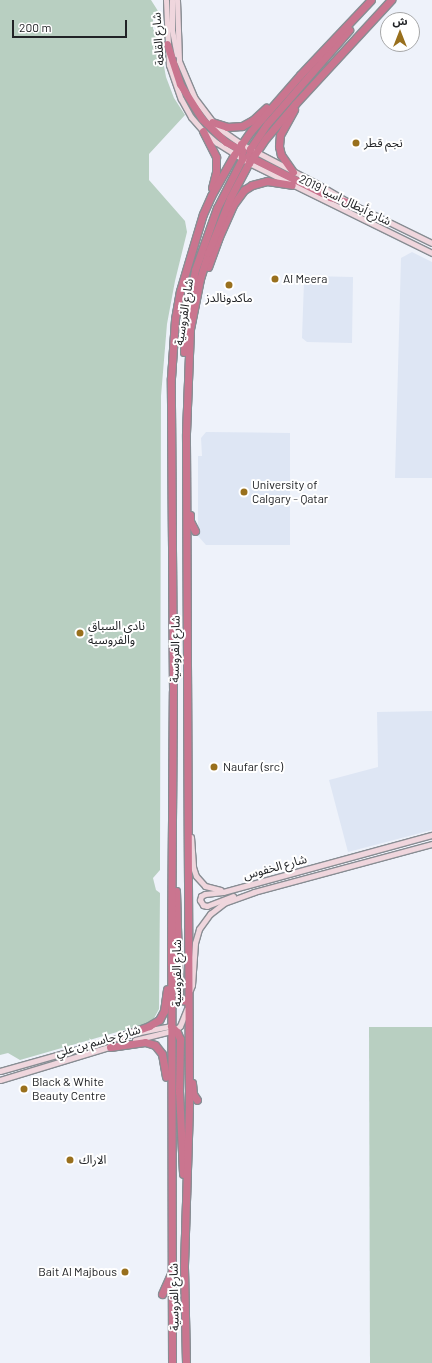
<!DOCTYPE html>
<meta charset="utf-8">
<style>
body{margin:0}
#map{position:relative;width:432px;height:1363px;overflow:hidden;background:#eef2fa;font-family:Barlow,"Noto Sans Arabic",sans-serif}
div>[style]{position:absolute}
.built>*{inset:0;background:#dee6f4}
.green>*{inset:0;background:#b8cfc1}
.roads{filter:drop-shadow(1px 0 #888d93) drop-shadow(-1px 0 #888d93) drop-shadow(0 1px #888d93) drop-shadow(0 -1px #888d93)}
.secondary>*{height:5px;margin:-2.5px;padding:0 2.5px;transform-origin:2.5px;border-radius:2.5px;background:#efd6dd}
.highway>*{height:7px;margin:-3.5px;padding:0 3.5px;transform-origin:3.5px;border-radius:3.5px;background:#ca758f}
.dots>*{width:11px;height:11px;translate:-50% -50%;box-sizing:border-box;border:2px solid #fff;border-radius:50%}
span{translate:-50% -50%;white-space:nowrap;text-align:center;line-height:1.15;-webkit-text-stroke:4px #fff;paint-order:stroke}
.street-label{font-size:12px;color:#212326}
.poi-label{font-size:12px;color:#212326}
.left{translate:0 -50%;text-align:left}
.right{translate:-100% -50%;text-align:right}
.north{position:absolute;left:380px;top:12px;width:40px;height:40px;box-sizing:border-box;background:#fff;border:1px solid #a6a7a8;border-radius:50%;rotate:0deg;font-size:11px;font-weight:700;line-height:16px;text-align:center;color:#212326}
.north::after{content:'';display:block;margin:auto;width:14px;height:18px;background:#99701d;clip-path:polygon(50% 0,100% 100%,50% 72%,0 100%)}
.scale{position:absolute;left:12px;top:20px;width:115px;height:18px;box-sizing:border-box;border:2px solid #212326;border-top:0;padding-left:5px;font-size:12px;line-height:14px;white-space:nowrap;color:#212326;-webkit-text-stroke:3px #fff;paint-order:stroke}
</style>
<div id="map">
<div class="built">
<i style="clip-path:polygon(412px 252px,432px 262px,432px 478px,395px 478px,401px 258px)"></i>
<i style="clip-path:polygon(310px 276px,353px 277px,352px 343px,307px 342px,302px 338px,304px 281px)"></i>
<i style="clip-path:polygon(206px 432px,290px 433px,290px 545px,206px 545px,198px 536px,198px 456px,202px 456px,201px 438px)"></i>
<i style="clip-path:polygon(432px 711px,432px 830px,348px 852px,329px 780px,378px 767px,377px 712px)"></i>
</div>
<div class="green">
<i style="clip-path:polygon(0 0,151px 0,158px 11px,153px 18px,153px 29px,163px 42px,163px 61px,166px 77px,174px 98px,185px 115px,149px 154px,149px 180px,185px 221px,187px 232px,175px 281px,167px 324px,161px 396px,160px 870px,153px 878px,156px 890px,160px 893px,159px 1009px,152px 1022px,20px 1060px,8px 1053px,0 1055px)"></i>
<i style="clip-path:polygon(369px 1027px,432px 1027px,432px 1363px,370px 1363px)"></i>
</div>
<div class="roads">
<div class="secondary">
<i style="left:166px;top:0;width:65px;rotate:87.4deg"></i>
<i style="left:169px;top:65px;width:36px;rotate:71deg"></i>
<i style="left:181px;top:99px;width:21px;rotate:61deg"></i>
<i style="left:191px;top:117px;width:18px;rotate:49deg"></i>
<i style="left:203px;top:131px;width:18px;rotate:41deg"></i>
<i style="left:217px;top:143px;width:38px;rotate:32deg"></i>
<i style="left:249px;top:163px;width:204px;rotate:26.2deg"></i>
<i style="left:172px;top:0;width:30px;rotate:90deg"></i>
<i style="left:172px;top:30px;width:25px;rotate:79deg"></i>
<i style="left:177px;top:0;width:61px;rotate:88.1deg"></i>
<i style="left:179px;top:61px;width:39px;rotate:67deg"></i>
<i style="left:194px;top:97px;width:38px;rotate:53deg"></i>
<i style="left:217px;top:127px;width:29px;rotate:35deg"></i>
<i style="left:241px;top:144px;width:82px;rotate:27.5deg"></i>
<i style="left:314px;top:182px;width:42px;rotate:30.3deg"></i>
<i style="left:350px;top:203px;width:91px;rotate:26deg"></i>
<i style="left:191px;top:837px;width:30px;rotate:86deg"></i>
<i style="left:193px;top:867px;width:9px;rotate:72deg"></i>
<i style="left:196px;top:876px;width:13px;rotate:48deg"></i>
<i style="left:205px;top:886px;width:16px;rotate:14deg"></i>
<i style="left:233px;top:896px;width:28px;rotate:159deg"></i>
<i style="left:207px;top:906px;width:4px;rotate:-166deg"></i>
<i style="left:203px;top:905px;width:6px;rotate:-121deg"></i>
<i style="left:200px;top:900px;width:4px;rotate:-76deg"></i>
<i style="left:201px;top:896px;width:4px;rotate:-27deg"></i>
<i style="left:205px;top:894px;width:18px;rotate:-6deg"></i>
<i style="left:223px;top:892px;width:217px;rotate:-15.3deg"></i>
<i style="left:190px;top:990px;width:5px;rotate:-68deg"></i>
<i style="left:192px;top:985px;width:42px;rotate:-85.9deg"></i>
<i style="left:195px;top:943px;width:15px;rotate:-74deg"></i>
<i style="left:199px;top:929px;width:19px;rotate:-54deg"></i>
<i style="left:210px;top:914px;width:18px;rotate:-38deg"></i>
<i style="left:224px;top:903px;width:32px;rotate:-20deg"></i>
<i style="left:254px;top:892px;width:184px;rotate:-15.1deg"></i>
<i style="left:140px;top:1032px;width:32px;rotate:-11deg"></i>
<i style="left:135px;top:1040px;width:41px;rotate:-14deg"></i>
<i style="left:175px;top:1030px;width:6px;rotate:-39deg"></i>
<i style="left:180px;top:1026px;width:18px;rotate:-68deg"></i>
<i style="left:0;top:1071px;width:129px;rotate:-15.8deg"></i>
<i style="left:0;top:1080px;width:117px;rotate:-16.9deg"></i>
</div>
<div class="highway">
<i style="left:167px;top:44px;width:42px;rotate:72deg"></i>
<i style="left:180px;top:84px;width:41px;rotate:57.8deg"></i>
<i style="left:202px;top:119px;width:33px;rotate:44deg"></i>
<i style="left:226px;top:142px;width:19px;rotate:28deg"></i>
<i style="left:212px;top:122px;width:16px;rotate:18deg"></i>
<i style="left:227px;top:127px;width:15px;rotate:-4deg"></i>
<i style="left:242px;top:126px;width:13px;rotate:-29deg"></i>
<i style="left:253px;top:120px;width:18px;rotate:-43deg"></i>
<i style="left:203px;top:131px;width:29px;rotate:63deg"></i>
<i style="left:216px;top:157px;width:15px;rotate:90deg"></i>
<i style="left:216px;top:172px;width:16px;rotate:104deg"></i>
<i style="left:248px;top:156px;width:92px;rotate:26.6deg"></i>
<i style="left:330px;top:197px;width:21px;rotate:17deg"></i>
<i style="left:249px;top:163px;width:14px;rotate:-86deg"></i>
<i style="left:250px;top:149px;width:30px;rotate:-56deg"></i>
<i style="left:267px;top:124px;width:125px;rotate:-48.9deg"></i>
<i style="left:293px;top:172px;width:21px;rotate:-125deg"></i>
<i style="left:281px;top:155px;width:9px;rotate:-103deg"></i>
<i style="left:279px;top:146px;width:11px;rotate:-85deg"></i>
<i style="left:280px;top:135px;width:29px;rotate:-61deg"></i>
<i style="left:208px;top:267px;width:30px;rotate:-70deg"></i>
<i style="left:218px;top:239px;width:37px;rotate:-66deg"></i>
<i style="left:233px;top:205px;width:19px;rotate:-54deg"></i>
<i style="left:244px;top:190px;width:9px;rotate:-32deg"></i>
<i style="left:252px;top:185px;width:16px;rotate:-15deg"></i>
<i style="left:267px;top:181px;width:25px;rotate:9deg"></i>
<i style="left:184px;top:352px;width:27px;rotate:-88deg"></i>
<i style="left:185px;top:325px;width:56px;rotate:-79.7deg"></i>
<i style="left:195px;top:270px;width:66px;rotate:-70.5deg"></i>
<i style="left:217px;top:208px;width:55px;rotate:-63deg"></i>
<i style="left:242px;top:159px;width:15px;rotate:-94deg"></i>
<i style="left:190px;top:515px;width:6px;rotate:90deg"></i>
<i style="left:190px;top:521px;width:11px;rotate:63deg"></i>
<i style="left:176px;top:891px;width:105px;rotate:88.4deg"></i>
<i style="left:179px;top:996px;width:4px;rotate:76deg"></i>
<i style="left:180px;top:1000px;width:8px;rotate:7deg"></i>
<i style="left:171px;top:1026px;width:8px;rotate:45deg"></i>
<i style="left:177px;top:1032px;width:8px;rotate:67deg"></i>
<i style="left:180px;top:1039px;width:52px;rotate:91.1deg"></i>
<i style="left:179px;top:1091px;width:83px;rotate:87.2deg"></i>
<i style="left:122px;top:1036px;width:29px;rotate:-20deg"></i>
<i style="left:149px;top:1026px;width:12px;rotate:-31deg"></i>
<i style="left:159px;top:1020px;width:10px;rotate:-61deg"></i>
<i style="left:164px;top:1011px;width:22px;rotate:-82deg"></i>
<i style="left:110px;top:1047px;width:35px;rotate:-8deg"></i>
<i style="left:145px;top:1042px;width:10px;rotate:17deg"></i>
<i style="left:155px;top:1045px;width:11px;rotate:52deg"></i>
<i style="left:162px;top:1054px;width:23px;rotate:80deg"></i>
<i style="left:192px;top:1083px;width:11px;rotate:85deg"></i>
<i style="left:193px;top:1094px;width:7px;rotate:56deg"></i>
<i style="left:162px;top:1294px;width:22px;rotate:-66deg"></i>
<i style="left:172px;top:1363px;width:400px;rotate:-90.1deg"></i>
<i style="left:171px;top:963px;width:272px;rotate:-89.6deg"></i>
<i style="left:173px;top:691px;width:313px;rotate:-90.4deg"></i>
<i style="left:171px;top:378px;width:59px;rotate:-86.1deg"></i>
<i style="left:175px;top:319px;width:28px;rotate:-80deg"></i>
<i style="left:180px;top:291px;width:80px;rotate:-73.4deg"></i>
<i style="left:203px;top:214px;width:20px;rotate:-66deg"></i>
<i style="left:211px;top:196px;width:47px;rotate:-60.7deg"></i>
<i style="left:234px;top:155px;width:29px;rotate:-55deg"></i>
<i style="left:251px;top:131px;width:74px;rotate:-48.8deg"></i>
<i style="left:300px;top:75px;width:103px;rotate:-46.6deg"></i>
<i style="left:186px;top:1363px;width:98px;rotate:-91.2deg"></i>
<i style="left:184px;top:1265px;width:161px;rotate:-88.2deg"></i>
<i style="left:189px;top:1104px;width:671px;rotate:-90.26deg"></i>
<i style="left:186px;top:433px;width:104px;rotate:-87.8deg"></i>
<i style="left:190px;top:329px;width:51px;rotate:-78.7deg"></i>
<i style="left:200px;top:279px;width:27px;rotate:-73deg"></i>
<i style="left:208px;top:253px;width:59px;rotate:-68.2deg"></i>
<i style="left:230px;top:198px;width:40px;rotate:-62deg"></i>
<i style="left:249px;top:163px;width:30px;rotate:-56deg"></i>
<i style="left:266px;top:138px;width:45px;rotate:-49.5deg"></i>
<i style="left:295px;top:104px;width:142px;rotate:-47.3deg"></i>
</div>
</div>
<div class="dots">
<i style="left:356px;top:143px;background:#99701d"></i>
<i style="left:275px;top:279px;background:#99701d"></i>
<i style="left:229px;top:285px;background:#99701d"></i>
<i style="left:244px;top:492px;background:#99701d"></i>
<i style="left:80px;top:633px;background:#99701d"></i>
<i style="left:214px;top:767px;background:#99701d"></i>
<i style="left:24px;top:1089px;background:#99701d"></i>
<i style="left:70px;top:1160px;background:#99701d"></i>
<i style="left:125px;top:1272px;background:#99701d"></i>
</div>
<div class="street-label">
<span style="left:158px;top:39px;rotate:-94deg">شارع القلعة</span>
<span style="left:345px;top:200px;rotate:26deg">شارع أبطال اسيا 2019</span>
<span style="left:184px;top:312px;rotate:-81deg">شارع الفروسية</span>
<span style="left:175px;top:649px;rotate:-89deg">شارع الفروسية</span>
<span style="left:275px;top:867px;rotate:-15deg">شارع الخفوس</span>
<span style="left:177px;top:973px;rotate:-90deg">شارع الفروسية</span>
<span style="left:98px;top:1041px;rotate:-16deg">شارع جاسم بن علي</span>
<span style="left:174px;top:1297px;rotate:-91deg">شارع الفروسية</span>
</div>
<div class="poi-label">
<span class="left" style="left:364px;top:143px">نجم قطر</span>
<span class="left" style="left:283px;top:279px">Al Meera</span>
<span style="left:229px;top:298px">ماكدونالدز</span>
<span class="left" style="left:252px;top:492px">University of<br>Calgary - Qatar</span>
<span class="left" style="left:88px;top:633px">نادي السباق<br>والفروسية</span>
<span class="left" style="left:223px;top:767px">Naufar (src)</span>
<span class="left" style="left:32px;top:1089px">Black &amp; White<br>Beauty Centre</span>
<span class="left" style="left:79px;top:1160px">الاراك</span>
<span class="right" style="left:117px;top:1272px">Bait Al Majbous</span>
</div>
<div class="north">ش</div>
<div class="scale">200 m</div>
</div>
